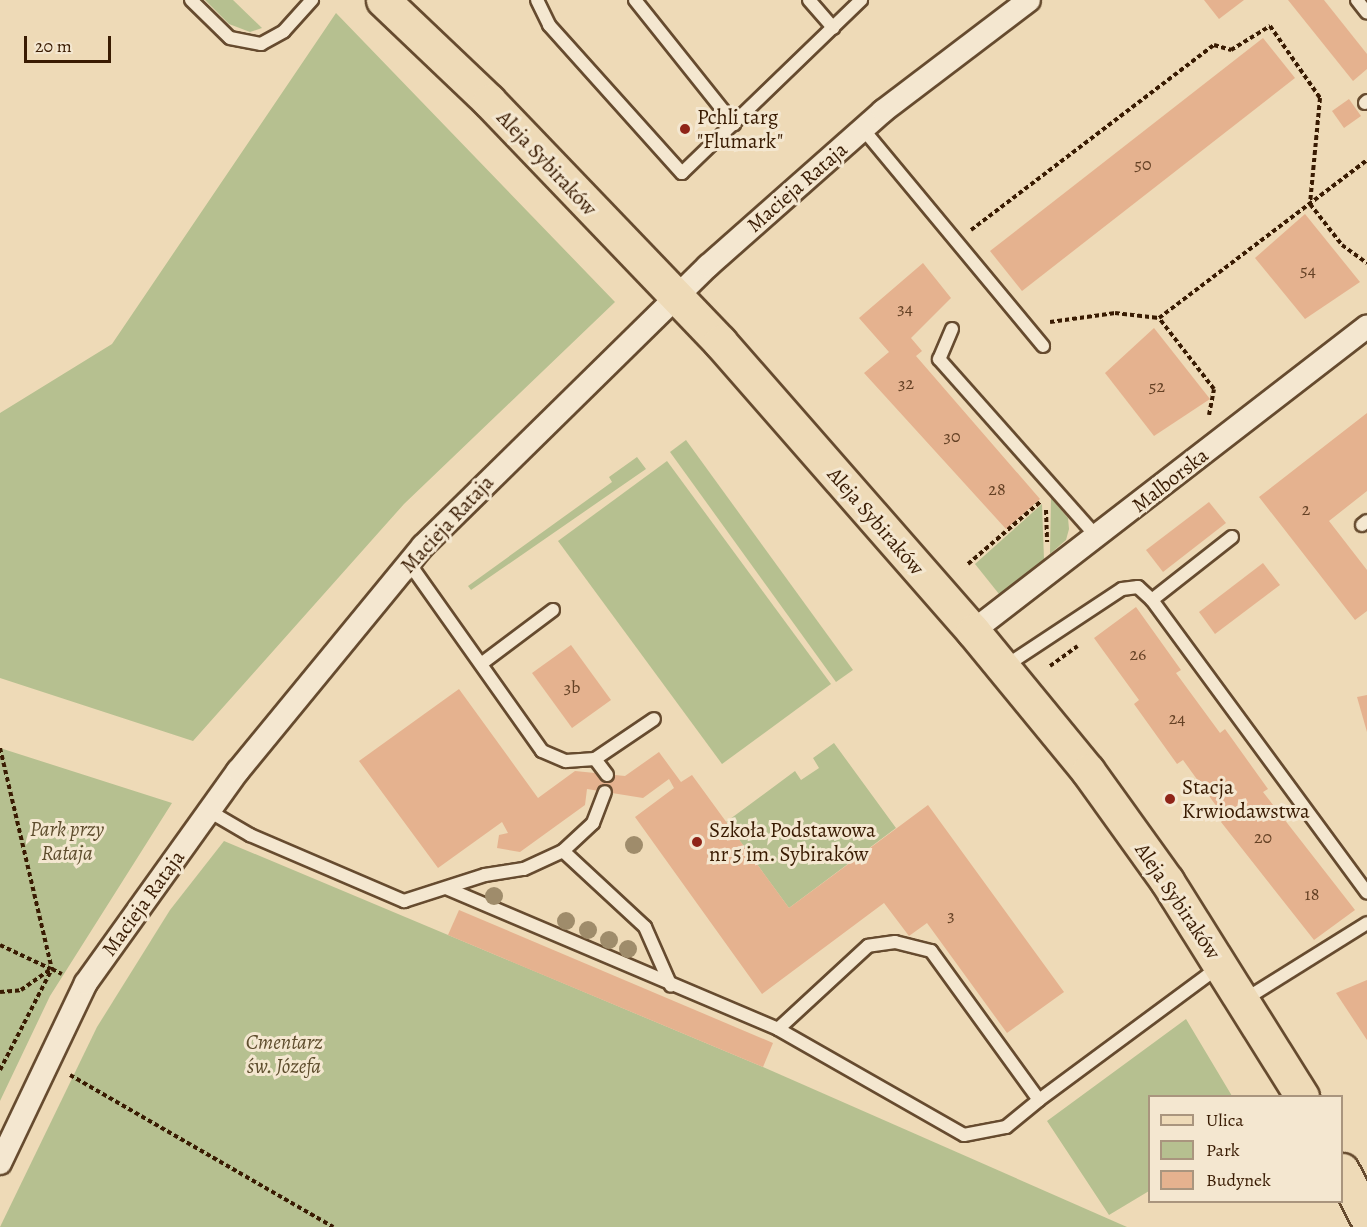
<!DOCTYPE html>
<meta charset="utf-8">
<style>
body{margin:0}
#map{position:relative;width:1367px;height:1227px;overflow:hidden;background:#eedab7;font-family:Alegreya,serif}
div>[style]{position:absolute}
.green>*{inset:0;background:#b6c090}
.building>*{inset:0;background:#e5b28f}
.path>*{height:4px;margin-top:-2px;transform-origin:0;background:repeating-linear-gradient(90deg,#391b02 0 4.5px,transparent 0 7.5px)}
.roads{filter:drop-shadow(2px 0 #664b2f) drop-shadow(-2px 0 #664b2f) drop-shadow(0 2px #664b2f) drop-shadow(0 -2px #664b2f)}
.lane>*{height:12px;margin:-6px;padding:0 6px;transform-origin:6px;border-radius:6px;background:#f4e7d0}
.street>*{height:22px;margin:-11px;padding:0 11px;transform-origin:11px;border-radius:11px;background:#f4e7d0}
.primary>*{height:33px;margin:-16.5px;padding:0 16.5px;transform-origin:16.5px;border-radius:16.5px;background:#eedab7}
.trees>*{width:18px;height:18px;margin:-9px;border-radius:50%;background:#9f8c6b}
.dots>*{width:16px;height:16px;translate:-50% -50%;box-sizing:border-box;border:3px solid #f4e7d0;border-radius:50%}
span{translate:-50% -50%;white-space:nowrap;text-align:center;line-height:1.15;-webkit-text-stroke:6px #f4e7d0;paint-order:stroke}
.number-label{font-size:18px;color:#644125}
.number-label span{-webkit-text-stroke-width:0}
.poi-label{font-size:21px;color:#391b02}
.left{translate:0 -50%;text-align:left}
.street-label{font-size:21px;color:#391b02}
.park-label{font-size:21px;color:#5e4d2d;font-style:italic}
.legend{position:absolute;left:1148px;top:1095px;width:195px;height:108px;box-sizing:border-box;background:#f4e7d0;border:2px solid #a9957e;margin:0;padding:8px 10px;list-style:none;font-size:18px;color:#391b02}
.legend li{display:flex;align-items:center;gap:12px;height:30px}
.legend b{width:30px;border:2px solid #a9957e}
.scale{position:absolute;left:24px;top:36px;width:87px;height:27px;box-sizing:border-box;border:3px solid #391b02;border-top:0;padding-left:8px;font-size:18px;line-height:21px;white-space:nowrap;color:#391b02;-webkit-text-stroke:4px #f4e7d0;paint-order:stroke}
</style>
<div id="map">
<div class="green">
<i style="clip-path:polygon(205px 0,233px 0,262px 28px,250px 32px,229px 24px)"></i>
<i style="clip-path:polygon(336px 13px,615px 302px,404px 504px,193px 741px,0 678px,0 413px,112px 344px)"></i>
<i style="clip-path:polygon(686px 440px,853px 670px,836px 682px,670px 452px)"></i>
<i style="clip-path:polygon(637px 457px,646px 469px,471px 590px,468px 586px,612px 482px,609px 477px)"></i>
<i style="clip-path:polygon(667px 461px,831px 684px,722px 764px,558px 541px)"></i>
<i style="clip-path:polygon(1051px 498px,1068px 518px,1069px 529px,1066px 540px,1050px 554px)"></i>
<i style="clip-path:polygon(1042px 504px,1044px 559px,999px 594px,975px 564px)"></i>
<i style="clip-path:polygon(834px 743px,896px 828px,789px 908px,726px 822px,795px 771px,801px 780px,819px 768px,813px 758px)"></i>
<i style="clip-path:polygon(0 748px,172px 803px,50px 996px,0 1101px)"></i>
<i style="clip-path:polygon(224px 841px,763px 1067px,1127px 1227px,0 1227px,97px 1027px,170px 910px)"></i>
<i style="clip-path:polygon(1186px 1019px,1232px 1096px,1150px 1096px,1149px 1191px,1109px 1215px,1047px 1121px)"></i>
</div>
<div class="building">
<i style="clip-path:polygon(1204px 0,1244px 0,1219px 19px)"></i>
<i style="clip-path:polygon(1288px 0,1324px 0,1367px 54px,1367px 69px,1353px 81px)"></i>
<i style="clip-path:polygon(1263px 38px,1295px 78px,1022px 291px,990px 251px)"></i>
<i style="clip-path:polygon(1349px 99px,1361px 116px,1344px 128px,1332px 111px)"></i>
<i style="clip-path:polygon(1305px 214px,1360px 282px,1305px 319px,1255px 258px)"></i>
<i style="clip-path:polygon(923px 263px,951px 298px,911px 338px,922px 351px,916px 356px,1040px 499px,1006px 529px,864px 373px,889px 352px,859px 318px)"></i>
<i style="clip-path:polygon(1154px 328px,1210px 399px,1154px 436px,1105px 373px)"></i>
<i style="clip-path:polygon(1367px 413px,1367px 491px,1329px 521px,1367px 570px,1367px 611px,1355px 620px,1259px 497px)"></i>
<i style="clip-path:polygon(1209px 502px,1226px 523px,1163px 572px,1146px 550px)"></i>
<i style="clip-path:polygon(1263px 563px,1280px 585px,1215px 634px,1199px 612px)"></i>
<i style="clip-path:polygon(1136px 607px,1181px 670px,1176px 673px,1220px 733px,1225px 729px,1268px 789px,1263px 792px,1355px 910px,1314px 940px,1221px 822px,1225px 818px,1183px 760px,1177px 764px,1134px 704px,1139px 700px,1094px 638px)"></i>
<i style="clip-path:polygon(571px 645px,611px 700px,572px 728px,532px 673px)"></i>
<i style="clip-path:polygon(459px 689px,538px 798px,575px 771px,625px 776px,659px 752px,681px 782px,692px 775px,789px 908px,928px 805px,1064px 992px,1007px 1033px,927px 923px,909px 936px,884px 903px,762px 994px,635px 817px,674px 788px,669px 779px,643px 798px,587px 789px,585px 805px,520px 852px,497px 848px,499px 835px,508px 833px,502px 822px,438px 868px,359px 761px)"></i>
<i style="clip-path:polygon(1367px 695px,1367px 732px,1357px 697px)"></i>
<i style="clip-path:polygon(459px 910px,773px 1043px,763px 1067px,448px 935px)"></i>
<i style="clip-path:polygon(1367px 980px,1367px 1040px,1336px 993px)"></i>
</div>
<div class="path">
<i style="left:971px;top:230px;width:305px;rotate:-37.3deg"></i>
<i style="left:1214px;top:45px;width:18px;rotate:16deg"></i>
<i style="left:1231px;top:50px;width:46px;rotate:-31.6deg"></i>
<i style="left:1270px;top:26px;width:88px;rotate:55.2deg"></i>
<i style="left:1320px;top:98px;width:106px;rotate:95.4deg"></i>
<i style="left:1310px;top:204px;width:52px;rotate:52deg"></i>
<i style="left:1342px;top:245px;width:31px;rotate:36deg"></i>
<i style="left:1050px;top:322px;width:66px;rotate:-7.9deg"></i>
<i style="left:1115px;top:313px;width:44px;rotate:6.5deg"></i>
<i style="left:1209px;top:415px;width:26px;rotate:-79deg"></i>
<i style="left:1214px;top:389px;width:90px;rotate:-127.8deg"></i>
<i style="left:1159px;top:318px;width:261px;rotate:-37.2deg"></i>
<i style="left:1046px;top:510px;width:32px;rotate:88deg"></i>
<i style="left:968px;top:564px;width:95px;rotate:-40.7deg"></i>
<i style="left:1050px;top:666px;width:34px;rotate:-36deg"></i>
<i style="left:0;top:748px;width:227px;rotate:76.8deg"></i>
<i style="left:52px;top:969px;width:11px;rotate:27deg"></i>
<i style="left:0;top:945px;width:56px;rotate:25.2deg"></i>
<i style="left:0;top:992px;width:21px;rotate:-5deg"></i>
<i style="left:21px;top:990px;width:35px;rotate:-35deg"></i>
<i style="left:0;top:1070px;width:114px;rotate:-62.8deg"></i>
<i style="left:70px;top:1075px;width:304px;rotate:30deg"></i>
</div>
<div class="roads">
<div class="lane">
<i style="left:191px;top:0;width:54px;rotate:44.3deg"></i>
<i style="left:230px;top:38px;width:32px;rotate:11deg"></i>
<i style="left:261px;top:44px;width:26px;rotate:-29deg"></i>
<i style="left:284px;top:31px;width:42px;rotate:-47.9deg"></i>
<i style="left:537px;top:0;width:28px;rotate:64deg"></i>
<i style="left:549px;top:25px;width:199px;rotate:48.1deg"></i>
<i style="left:682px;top:173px;width:249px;rotate:-44deg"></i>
<i style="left:635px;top:0;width:159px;rotate:51.4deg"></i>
<i style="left:809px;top:0;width:37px;rotate:49deg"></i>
<i style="left:1357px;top:0;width:16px;rotate:52deg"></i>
<i style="left:1365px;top:103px;width:3px;rotate:-45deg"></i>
<i style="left:863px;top:129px;width:282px;rotate:50.3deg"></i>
<i style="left:952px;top:329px;width:33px;rotate:113deg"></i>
<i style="left:939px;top:359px;width:238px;rotate:48.4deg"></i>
<i style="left:1362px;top:525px;width:6px;rotate:-39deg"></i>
<i style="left:1232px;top:537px;width:102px;rotate:141.8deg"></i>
<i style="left:1152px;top:600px;width:363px;rotate:53.7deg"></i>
<i style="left:409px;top:563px;width:230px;rotate:54.7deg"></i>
<i style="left:542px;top:751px;width:26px;rotate:23deg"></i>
<i style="left:566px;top:761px;width:29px;rotate:-4deg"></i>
<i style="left:595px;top:759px;width:71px;rotate:-34.1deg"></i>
<i style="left:481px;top:664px;width:90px;rotate:-36.9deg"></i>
<i style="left:1004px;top:667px;width:141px;rotate:-33.5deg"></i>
<i style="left:1122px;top:589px;width:16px;rotate:-7deg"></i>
<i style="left:1138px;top:587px;width:19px;rotate:43deg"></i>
<i style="left:595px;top:759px;width:20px;rotate:53deg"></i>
<i style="left:209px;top:811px;width:48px;rotate:30.3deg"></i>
<i style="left:250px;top:835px;width:168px;rotate:23.2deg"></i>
<i style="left:404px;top:901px;width:85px;rotate:-17.8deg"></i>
<i style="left:485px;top:875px;width:39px;rotate:-9deg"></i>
<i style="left:524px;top:869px;width:43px;rotate:-24.8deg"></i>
<i style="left:563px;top:851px;width:112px;rotate:42.8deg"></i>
<i style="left:645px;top:927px;width:64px;rotate:66.2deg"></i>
<i style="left:563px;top:851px;width:41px;rotate:-43deg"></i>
<i style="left:593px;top:823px;width:33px;rotate:-69deg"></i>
<i style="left:446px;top:888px;width:361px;rotate:23deg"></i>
<i style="left:778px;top:1029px;width:214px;rotate:29.7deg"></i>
<i style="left:964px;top:1135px;width:43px;rotate:-10.8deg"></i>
<i style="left:1006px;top:1127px;width:43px;rotate:-39.3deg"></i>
<i style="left:1039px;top:1100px;width:184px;rotate:-125.9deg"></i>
<i style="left:931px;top:951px;width:37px;rotate:-166deg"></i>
<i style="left:895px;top:942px;width:27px;rotate:172deg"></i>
<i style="left:868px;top:946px;width:122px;rotate:137.3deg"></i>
<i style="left:1244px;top:1000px;width:145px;rotate:-32deg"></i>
<i style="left:1039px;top:1100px;width:224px;rotate:-36.5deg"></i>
</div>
<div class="street">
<i style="left:973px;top:631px;width:498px;rotate:-37.7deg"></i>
<i style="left:0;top:1163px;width:199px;rotate:-64.5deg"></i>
<i style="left:86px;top:983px;width:261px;rotate:-54.4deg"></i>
<i style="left:238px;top:771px;width:291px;rotate:-50.6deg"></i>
<i style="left:423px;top:546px;width:400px;rotate:-44.5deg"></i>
<i style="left:708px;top:266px;width:234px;rotate:-41.5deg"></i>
<i style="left:883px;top:111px;width:183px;rotate:-37.2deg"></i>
</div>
<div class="primary">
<i style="left:383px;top:0;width:146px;rotate:43.6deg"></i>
<i style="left:489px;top:101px;width:334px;rotate:46.2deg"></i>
<i style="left:720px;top:342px;width:384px;rotate:48.8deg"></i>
<i style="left:973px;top:631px;width:181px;rotate:50.6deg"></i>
<i style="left:1088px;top:771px;width:135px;rotate:54.3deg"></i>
<i style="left:1167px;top:881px;width:254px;rotate:57.9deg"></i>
<i style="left:1342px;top:1170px;width:54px;rotate:62.5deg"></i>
</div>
</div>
<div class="trees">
<i style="left:634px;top:845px"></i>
<i style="left:494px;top:896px"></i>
<i style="left:566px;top:921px"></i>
<i style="left:588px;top:930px"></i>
<i style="left:609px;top:940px"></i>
<i style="left:628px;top:949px"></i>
</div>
<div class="dots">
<i style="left:685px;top:129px;background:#8f2418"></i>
<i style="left:1170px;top:799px;background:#8f2418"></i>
<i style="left:697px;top:842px;background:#8f2418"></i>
</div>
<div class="number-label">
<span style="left:1143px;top:164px">50</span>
<span style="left:1308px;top:270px">54</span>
<span style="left:905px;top:308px">34</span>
<span style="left:906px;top:383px">32</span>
<span style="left:1157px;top:386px">52</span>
<span style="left:952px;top:436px">30</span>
<span style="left:997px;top:489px">28</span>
<span style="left:1306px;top:509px">2</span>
<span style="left:1138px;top:654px">26</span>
<span style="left:572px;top:687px">3b</span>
<span style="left:1177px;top:718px">24</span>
<span style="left:1263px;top:837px">20</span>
<span style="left:1312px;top:894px">18</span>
<span style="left:951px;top:915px">3</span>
</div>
<div class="poi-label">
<span class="left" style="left:697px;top:129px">Pchli targ<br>"Flumark"</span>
<span class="left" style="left:1182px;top:799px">Stacja<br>Krwiodawstwa</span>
<span class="left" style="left:709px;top:842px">Szkoła Podstawowa<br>nr 5 im. Sybiraków</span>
</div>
<div class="street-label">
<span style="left:547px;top:163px;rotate:47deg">Aleja Sybiraków</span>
<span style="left:797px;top:187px;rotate:-41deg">Macieja Rataja</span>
<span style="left:1170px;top:480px;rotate:-38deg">Malborska</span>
<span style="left:876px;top:521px;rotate:49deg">Aleja Sybiraków</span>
<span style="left:447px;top:524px;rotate:-47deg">Macieja Rataja</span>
<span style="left:1178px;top:901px;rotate:56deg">Aleja Sybiraków</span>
<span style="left:143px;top:903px;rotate:-54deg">Macieja Rataja</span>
</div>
<div class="park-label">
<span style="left:67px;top:841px">Park przy<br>Rataja</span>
<span style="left:284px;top:1054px">Cmentarz<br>św. Józefa</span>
</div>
<ul class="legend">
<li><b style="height:8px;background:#eedab7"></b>Ulica</li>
<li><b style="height:16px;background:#b6c090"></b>Park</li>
<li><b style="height:16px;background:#e5b28f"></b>Budynek</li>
</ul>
<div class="scale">20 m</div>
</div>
